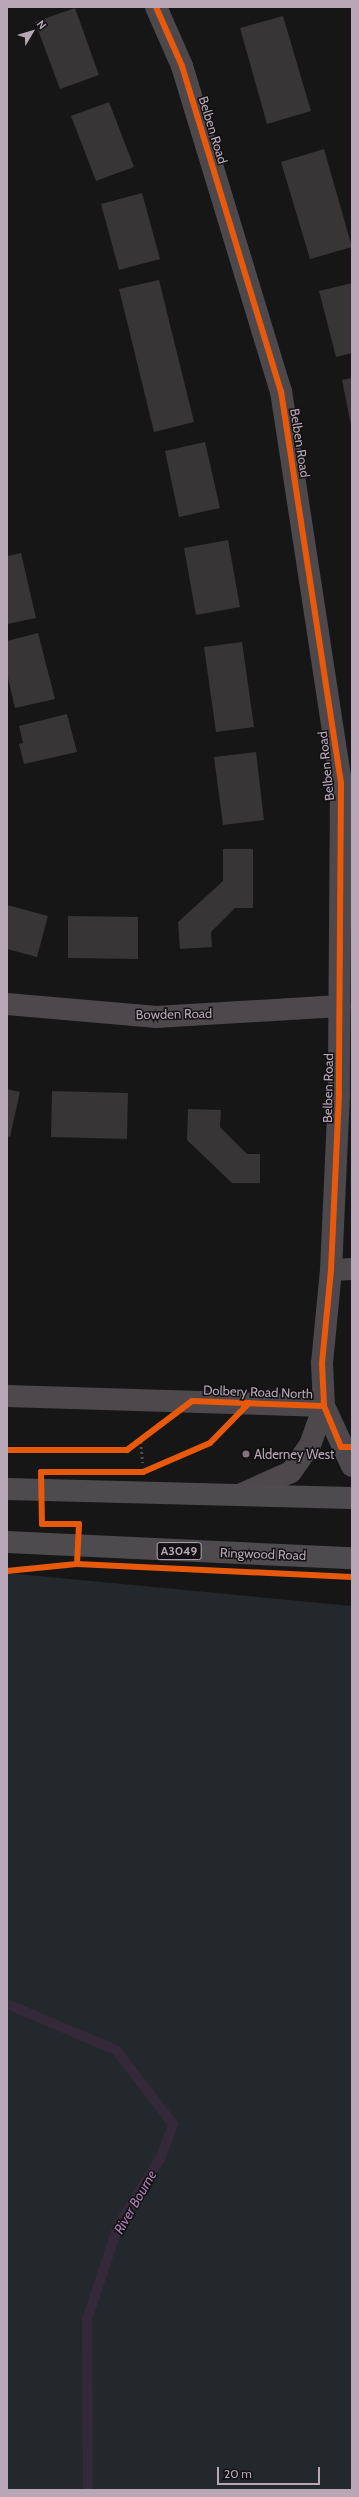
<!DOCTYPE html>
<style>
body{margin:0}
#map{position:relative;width:359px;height:2497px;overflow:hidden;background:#161616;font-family:Cabin,sans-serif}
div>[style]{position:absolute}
.green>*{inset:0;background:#23282c}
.stream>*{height:10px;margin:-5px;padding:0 5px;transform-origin:5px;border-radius:5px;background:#342938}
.building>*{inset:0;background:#373536}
.path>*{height:2.5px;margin-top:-1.25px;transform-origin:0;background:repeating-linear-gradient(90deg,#4e4a4e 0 2px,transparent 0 5px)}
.minor>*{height:22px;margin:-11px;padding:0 11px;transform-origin:11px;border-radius:11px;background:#4c484c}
.highway>*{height:22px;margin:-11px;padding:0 11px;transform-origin:11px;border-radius:11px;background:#4d4b4d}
.cycleway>*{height:6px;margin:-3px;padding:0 3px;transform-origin:3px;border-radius:3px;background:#e8590c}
.dots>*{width:11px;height:11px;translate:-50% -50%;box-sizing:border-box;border:2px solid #121011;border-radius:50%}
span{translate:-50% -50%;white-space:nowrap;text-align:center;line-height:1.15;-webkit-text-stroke:3px #121011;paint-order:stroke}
.shield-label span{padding:1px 3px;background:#121011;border:1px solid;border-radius:3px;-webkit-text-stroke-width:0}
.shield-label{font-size:12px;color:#b7a7b7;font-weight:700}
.street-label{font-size:13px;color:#b7a7b7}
.poi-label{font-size:13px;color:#b7a7b7}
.left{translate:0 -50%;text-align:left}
.water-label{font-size:14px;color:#a77eb2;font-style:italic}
.frame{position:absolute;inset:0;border:8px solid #b7a7b7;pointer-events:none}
.north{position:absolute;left:12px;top:12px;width:40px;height:40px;-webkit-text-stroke:3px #121011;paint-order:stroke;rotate:52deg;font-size:11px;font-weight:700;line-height:16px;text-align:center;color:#b7a7b7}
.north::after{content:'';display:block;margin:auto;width:14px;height:18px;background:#b7a7b7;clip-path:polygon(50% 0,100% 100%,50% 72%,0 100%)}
.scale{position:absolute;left:217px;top:2467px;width:103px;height:18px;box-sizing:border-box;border:2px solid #b7a7b7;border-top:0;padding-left:5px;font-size:12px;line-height:14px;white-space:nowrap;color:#b7a7b7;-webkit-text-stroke:3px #121011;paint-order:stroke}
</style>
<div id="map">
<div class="green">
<i style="clip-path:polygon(7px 1573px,352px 1606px,352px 2490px,7px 2490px)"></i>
</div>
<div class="stream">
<i style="left:7px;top:2004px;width:118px;rotate:22.9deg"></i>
<i style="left:116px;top:2050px;width:93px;rotate:52.4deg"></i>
<i style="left:173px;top:2124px;width:35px;rotate:110deg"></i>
<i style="left:161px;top:2157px;width:81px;rotate:121.9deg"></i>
<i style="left:118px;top:2226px;width:99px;rotate:108.3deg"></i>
<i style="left:87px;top:2320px;width:170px;rotate:89.7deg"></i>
</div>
<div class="building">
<i style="clip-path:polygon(75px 8px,99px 75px,60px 89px,35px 22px)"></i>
<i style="clip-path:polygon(283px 16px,311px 111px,267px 124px,240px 28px)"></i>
<i style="clip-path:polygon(109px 102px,134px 167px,96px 181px,71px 116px)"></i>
<i style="clip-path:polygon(324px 149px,352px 247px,310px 259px,281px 162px)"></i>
<i style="clip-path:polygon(142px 193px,160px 259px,119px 270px,101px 204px)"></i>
<i style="clip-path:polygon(159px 280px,194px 422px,154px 432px,119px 289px)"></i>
<i style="clip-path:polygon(352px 283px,352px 353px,336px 357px,319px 291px)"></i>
<i style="clip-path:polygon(352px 378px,352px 425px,351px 425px,342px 380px)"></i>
<i style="clip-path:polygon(205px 442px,220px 508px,179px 517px,165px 451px)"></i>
<i style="clip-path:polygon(228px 540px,240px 607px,196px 615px,184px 548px)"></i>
<i style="clip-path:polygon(21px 553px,36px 618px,7px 624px,7px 556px)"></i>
<i style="clip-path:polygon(38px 633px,55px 699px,15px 708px,7px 674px,7px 641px)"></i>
<i style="clip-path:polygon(242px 642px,254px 727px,216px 732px,204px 647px)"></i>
<i style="clip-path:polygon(67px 714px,77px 752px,24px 764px,19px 744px,23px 743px,19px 726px)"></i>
<i style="clip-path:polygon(256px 752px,264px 820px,223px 825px,214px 757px)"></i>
<i style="clip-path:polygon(223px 849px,253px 849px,253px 908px,235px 908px,211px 932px,212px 947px,180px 949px,178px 922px,223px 881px)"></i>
<i style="clip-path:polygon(7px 905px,48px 916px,37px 957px,7px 949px)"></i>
<i style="clip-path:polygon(68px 916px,138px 917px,138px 959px,68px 958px)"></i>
<i style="clip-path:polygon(7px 1089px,20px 1092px,10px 1137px,7px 1136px)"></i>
<i style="clip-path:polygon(52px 1091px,128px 1093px,127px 1139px,51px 1137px)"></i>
<i style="clip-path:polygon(188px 1109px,221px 1110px,220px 1127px,247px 1154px,260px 1154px,260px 1183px,232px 1183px,187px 1140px)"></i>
</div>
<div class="path">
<i style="left:141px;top:1442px;width:21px;rotate:85deg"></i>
</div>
<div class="minor">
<i style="left:156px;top:7px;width:64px;rotate:66.2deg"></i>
<i style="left:182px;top:66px;width:340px;rotate:73.1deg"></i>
<i style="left:281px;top:391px;width:397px;rotate:81.3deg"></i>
<i style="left:341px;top:783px;width:311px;rotate:90.4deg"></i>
<i style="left:339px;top:1094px;width:176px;rotate:92.6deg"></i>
<i style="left:331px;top:1270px;width:93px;rotate:95.5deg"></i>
<i style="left:322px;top:1363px;width:43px;rotate:87.3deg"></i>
<i style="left:324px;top:1406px;width:66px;rotate:65deg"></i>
<i style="left:7px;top:1004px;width:150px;rotate:5deg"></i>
<i style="left:156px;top:1017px;width:184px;rotate:-3.4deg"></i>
<i style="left:331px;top:1270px;width:21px;rotate:-3deg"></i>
<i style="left:7px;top:1396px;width:317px;rotate:1.8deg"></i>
<i style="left:239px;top:1495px;width:57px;rotate:-23.9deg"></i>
<i style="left:291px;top:1472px;width:33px;rotate:-55deg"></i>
<i style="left:310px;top:1445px;width:41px;rotate:-70.3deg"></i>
</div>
<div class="highway">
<i style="left:7px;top:1489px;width:345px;rotate:1.5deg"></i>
<i style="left:7px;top:1542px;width:345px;rotate:2.7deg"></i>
</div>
<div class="cycleway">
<i style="left:156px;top:7px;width:64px;rotate:66.2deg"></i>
<i style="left:182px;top:66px;width:340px;rotate:73.1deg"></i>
<i style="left:281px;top:391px;width:397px;rotate:81.3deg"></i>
<i style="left:341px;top:783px;width:311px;rotate:90.4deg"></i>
<i style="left:339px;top:1094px;width:176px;rotate:92.6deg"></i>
<i style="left:331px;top:1270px;width:93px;rotate:95.5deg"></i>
<i style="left:322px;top:1363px;width:43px;rotate:87.3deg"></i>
<i style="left:324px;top:1406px;width:44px;rotate:67.5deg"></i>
<i style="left:341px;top:1447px;width:11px"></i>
<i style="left:7px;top:1450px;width:120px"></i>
<i style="left:127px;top:1450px;width:81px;rotate:-37deg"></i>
<i style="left:192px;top:1401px;width:132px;rotate:2.2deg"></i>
<i style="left:77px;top:1564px;width:40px;rotate:-87.1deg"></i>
<i style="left:79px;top:1524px;width:37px;rotate:180deg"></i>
<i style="left:42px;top:1524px;width:52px;rotate:-91.1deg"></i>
<i style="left:41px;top:1472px;width:102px"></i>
<i style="left:143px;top:1472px;width:73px;rotate:-23.4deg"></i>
<i style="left:210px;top:1443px;width:56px;rotate:-45.7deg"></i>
<i style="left:7px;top:1571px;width:70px;rotate:-5.7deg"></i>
<i style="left:77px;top:1564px;width:275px;rotate:2.7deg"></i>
</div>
<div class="dots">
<i style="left:246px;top:1454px;background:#7f747f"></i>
</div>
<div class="shield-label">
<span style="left:179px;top:1551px">A3049</span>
</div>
<div class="street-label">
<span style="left:213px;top:130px;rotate:73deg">Belben Road</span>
<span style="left:300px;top:443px;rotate:81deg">Belben Road</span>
<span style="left:326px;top:766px;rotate:-96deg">Belben Road</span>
<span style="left:174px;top:1014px;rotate:-1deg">Bowden Road</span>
<span style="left:328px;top:1088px;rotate:-89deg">Belben Road</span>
<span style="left:258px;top:1392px;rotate:2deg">Dolbery Road North</span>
<span style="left:263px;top:1554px;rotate:2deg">Ringwood Road</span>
</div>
<div class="poi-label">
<span class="left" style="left:254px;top:1454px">Alderney West</span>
</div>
<div class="water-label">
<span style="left:135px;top:2202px;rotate:-60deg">River Bourne</span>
</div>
<div class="frame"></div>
<div class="north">N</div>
<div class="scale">20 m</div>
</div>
